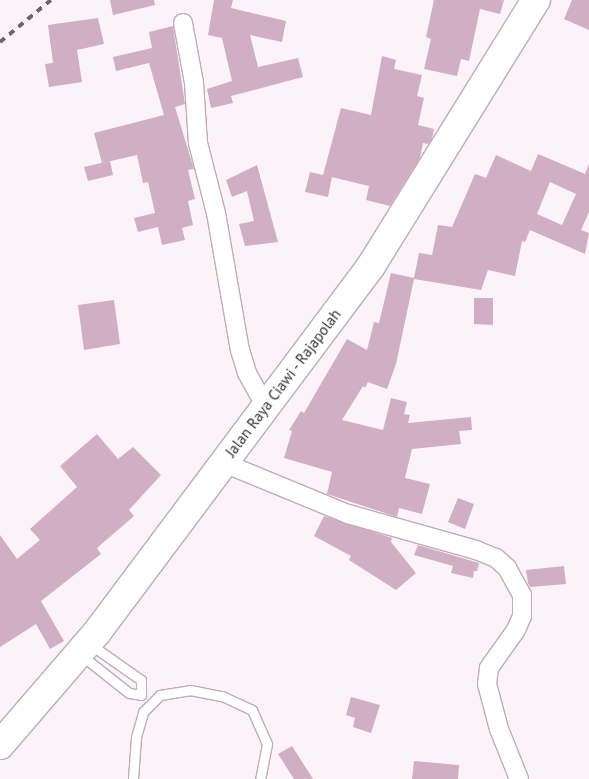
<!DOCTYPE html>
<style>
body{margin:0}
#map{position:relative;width:589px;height:779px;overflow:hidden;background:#fcf3f9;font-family:"PT Sans",sans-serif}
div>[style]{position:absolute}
.building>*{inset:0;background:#d0aec4}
.roads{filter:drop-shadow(1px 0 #c0abb8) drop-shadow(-1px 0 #c0abb8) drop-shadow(0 1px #c0abb8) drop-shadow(0 -1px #c0abb8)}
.service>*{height:9px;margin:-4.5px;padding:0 4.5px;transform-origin:4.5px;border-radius:4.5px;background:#fff}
.minor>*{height:18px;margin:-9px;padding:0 9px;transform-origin:9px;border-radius:9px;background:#fff}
.trunk>*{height:28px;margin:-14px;padding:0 14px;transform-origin:14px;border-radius:14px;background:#fff}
.rail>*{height:4px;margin-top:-2px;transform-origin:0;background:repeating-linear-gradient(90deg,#6e656b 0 6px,transparent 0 12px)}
span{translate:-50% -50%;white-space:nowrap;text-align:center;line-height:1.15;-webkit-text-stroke:4px #fff;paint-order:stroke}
.street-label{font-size:15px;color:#362d33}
</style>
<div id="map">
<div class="building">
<i style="clip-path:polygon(110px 0,154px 0,155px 5px,113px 15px)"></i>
<i style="clip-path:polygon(214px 0,233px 0,231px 8px,286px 21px,282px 42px,250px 35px,258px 67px,298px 58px,303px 77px,231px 96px,233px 103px,211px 108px,207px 89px,232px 81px,222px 38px,208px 35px)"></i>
<i style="clip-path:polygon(434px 0,504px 0,500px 14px,480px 9px,469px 61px,461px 59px,457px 76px,424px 69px,431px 39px,426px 37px)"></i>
<i style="clip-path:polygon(572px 0,589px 0,589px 30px,564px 19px)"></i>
<i style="clip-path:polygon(98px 18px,104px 44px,77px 50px,82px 82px,49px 87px,45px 64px,53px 63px,48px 25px)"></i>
<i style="clip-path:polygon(173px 26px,185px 104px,175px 107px,194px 169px,188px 170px,195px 199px,188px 201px,193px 225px,182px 228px,185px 240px,162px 245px,158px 227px,138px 232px,134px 218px,155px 213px,148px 182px,143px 183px,137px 155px,102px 163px,94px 133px,164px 115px,149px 63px,116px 71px,113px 57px,152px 48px,149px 32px)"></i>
<i style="clip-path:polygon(382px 56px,396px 60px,394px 69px,422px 75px,417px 96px,424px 98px,418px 125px,434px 129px,432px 139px,428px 144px,423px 143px,420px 158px,390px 206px,366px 200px,369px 186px,327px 176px,332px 177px,328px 197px,305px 192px,310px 172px,323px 175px,341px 108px,371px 115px)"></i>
<i style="clip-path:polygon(evenodd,538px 154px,585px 174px,589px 164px,589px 212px,581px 230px,589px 233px,585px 254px,530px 230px,525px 242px,522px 241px,515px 276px,488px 270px,481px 290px,414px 279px,396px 364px,387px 389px,368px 382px,365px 388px,363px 386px,342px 420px,383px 430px,391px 398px,407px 402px,404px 414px,410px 415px,408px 423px,471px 417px,472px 430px,459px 431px,461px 444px,412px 449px,405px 478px,430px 484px,422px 514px,399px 508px,397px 517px,327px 494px,332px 472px,284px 458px,292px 431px,289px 430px,301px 411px,304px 413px,347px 339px,367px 350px,374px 322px,379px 323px,391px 273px,414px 278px,419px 253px,432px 255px,438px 225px,452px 227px,475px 174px,486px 178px,496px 155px,531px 171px,538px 154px,550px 182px,576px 194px,562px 225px,537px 214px,550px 182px)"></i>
<i style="clip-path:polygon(110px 161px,113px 175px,88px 181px,84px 167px)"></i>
<i style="clip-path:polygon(257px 165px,278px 242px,245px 246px,239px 224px,254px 221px,247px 191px,232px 197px,226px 180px)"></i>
<i style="clip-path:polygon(474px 298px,493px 298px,493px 325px,474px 324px)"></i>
<i style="clip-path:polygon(114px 300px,120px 344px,84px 350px,78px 305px)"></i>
<i style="clip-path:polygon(97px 434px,118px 459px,133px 447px,161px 475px,129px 510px,134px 516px,97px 548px,101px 554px,41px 601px,64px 641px,50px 649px,36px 624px,0 647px,0 535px,17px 559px,40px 540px,30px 529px,77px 487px,60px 466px)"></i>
<i style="clip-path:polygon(458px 498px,474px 504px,465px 529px,448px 522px)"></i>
<i style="clip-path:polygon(324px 516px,392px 538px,391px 542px,416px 573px,396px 590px,349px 560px,351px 556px,314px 536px)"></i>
<i style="clip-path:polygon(418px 545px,479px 563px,477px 571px,474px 571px,473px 578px,451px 573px,453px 566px,414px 555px)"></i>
<i style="clip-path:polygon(564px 566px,566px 584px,530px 587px,528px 583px,526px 570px)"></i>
<i style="clip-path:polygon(351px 697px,380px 705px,371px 733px,353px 727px,355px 718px,346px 715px)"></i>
<i style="clip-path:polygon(292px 746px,313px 779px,294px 779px,278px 754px)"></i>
<i style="clip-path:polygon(414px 761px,459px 765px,458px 779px,412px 779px)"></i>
</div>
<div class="roads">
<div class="service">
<i style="left:81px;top:655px;width:61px;rotate:38.4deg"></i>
<i style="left:129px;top:693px;width:12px;rotate:9deg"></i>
<i style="left:141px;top:695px;width:15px;rotate:-90deg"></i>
<i style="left:141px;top:680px;width:61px;rotate:-145deg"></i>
<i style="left:133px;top:779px;width:42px;rotate:-85.9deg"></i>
<i style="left:136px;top:737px;width:26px;rotate:-74deg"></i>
<i style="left:143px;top:712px;width:24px;rotate:-45deg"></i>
<i style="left:160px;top:695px;width:30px;rotate:-9deg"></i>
<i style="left:190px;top:690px;width:33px;rotate:11deg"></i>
<i style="left:222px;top:696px;width:33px;rotate:25deg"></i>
<i style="left:252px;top:710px;width:37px;rotate:66deg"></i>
<i style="left:267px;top:744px;width:36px;rotate:101deg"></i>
</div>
<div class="minor">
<i style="left:183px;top:23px;width:61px;rotate:79.6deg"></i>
<i style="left:194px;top:83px;width:60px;rotate:86.2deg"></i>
<i style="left:198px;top:143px;width:72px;rotate:75.6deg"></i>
<i style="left:216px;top:213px;width:139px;rotate:80.1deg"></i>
<i style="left:240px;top:350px;width:24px;rotate:73deg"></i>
<i style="left:247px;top:373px;width:39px;rotate:61deg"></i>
<i style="left:224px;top:463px;width:134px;rotate:22.4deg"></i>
<i style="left:348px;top:514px;width:133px;rotate:15.7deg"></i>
<i style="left:476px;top:550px;width:22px;rotate:22deg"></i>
<i style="left:496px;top:558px;width:15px;rotate:42deg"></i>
<i style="left:507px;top:568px;width:31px;rotate:61deg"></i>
<i style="left:522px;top:595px;width:21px;rotate:90deg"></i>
<i style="left:522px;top:616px;width:15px;rotate:113deg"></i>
<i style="left:516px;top:630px;width:47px;rotate:125.4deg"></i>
<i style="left:489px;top:668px;width:16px;rotate:97deg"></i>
<i style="left:487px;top:684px;width:47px;rotate:75.1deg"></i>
<i style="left:499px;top:729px;width:54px;rotate:68.2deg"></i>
</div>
<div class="trunk">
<i style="left:0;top:745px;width:150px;rotate:-49.3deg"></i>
<i style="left:98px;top:631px;width:456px;rotate:-53.2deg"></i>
<i style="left:371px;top:266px;width:313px;rotate:-58.2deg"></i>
</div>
</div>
<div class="rail">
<i style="left:0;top:42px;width:66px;rotate:-39.5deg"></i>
</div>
<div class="street-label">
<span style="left:283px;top:383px;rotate:-53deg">Jalan Raya Ciawi - Rajapolah</span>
</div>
</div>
